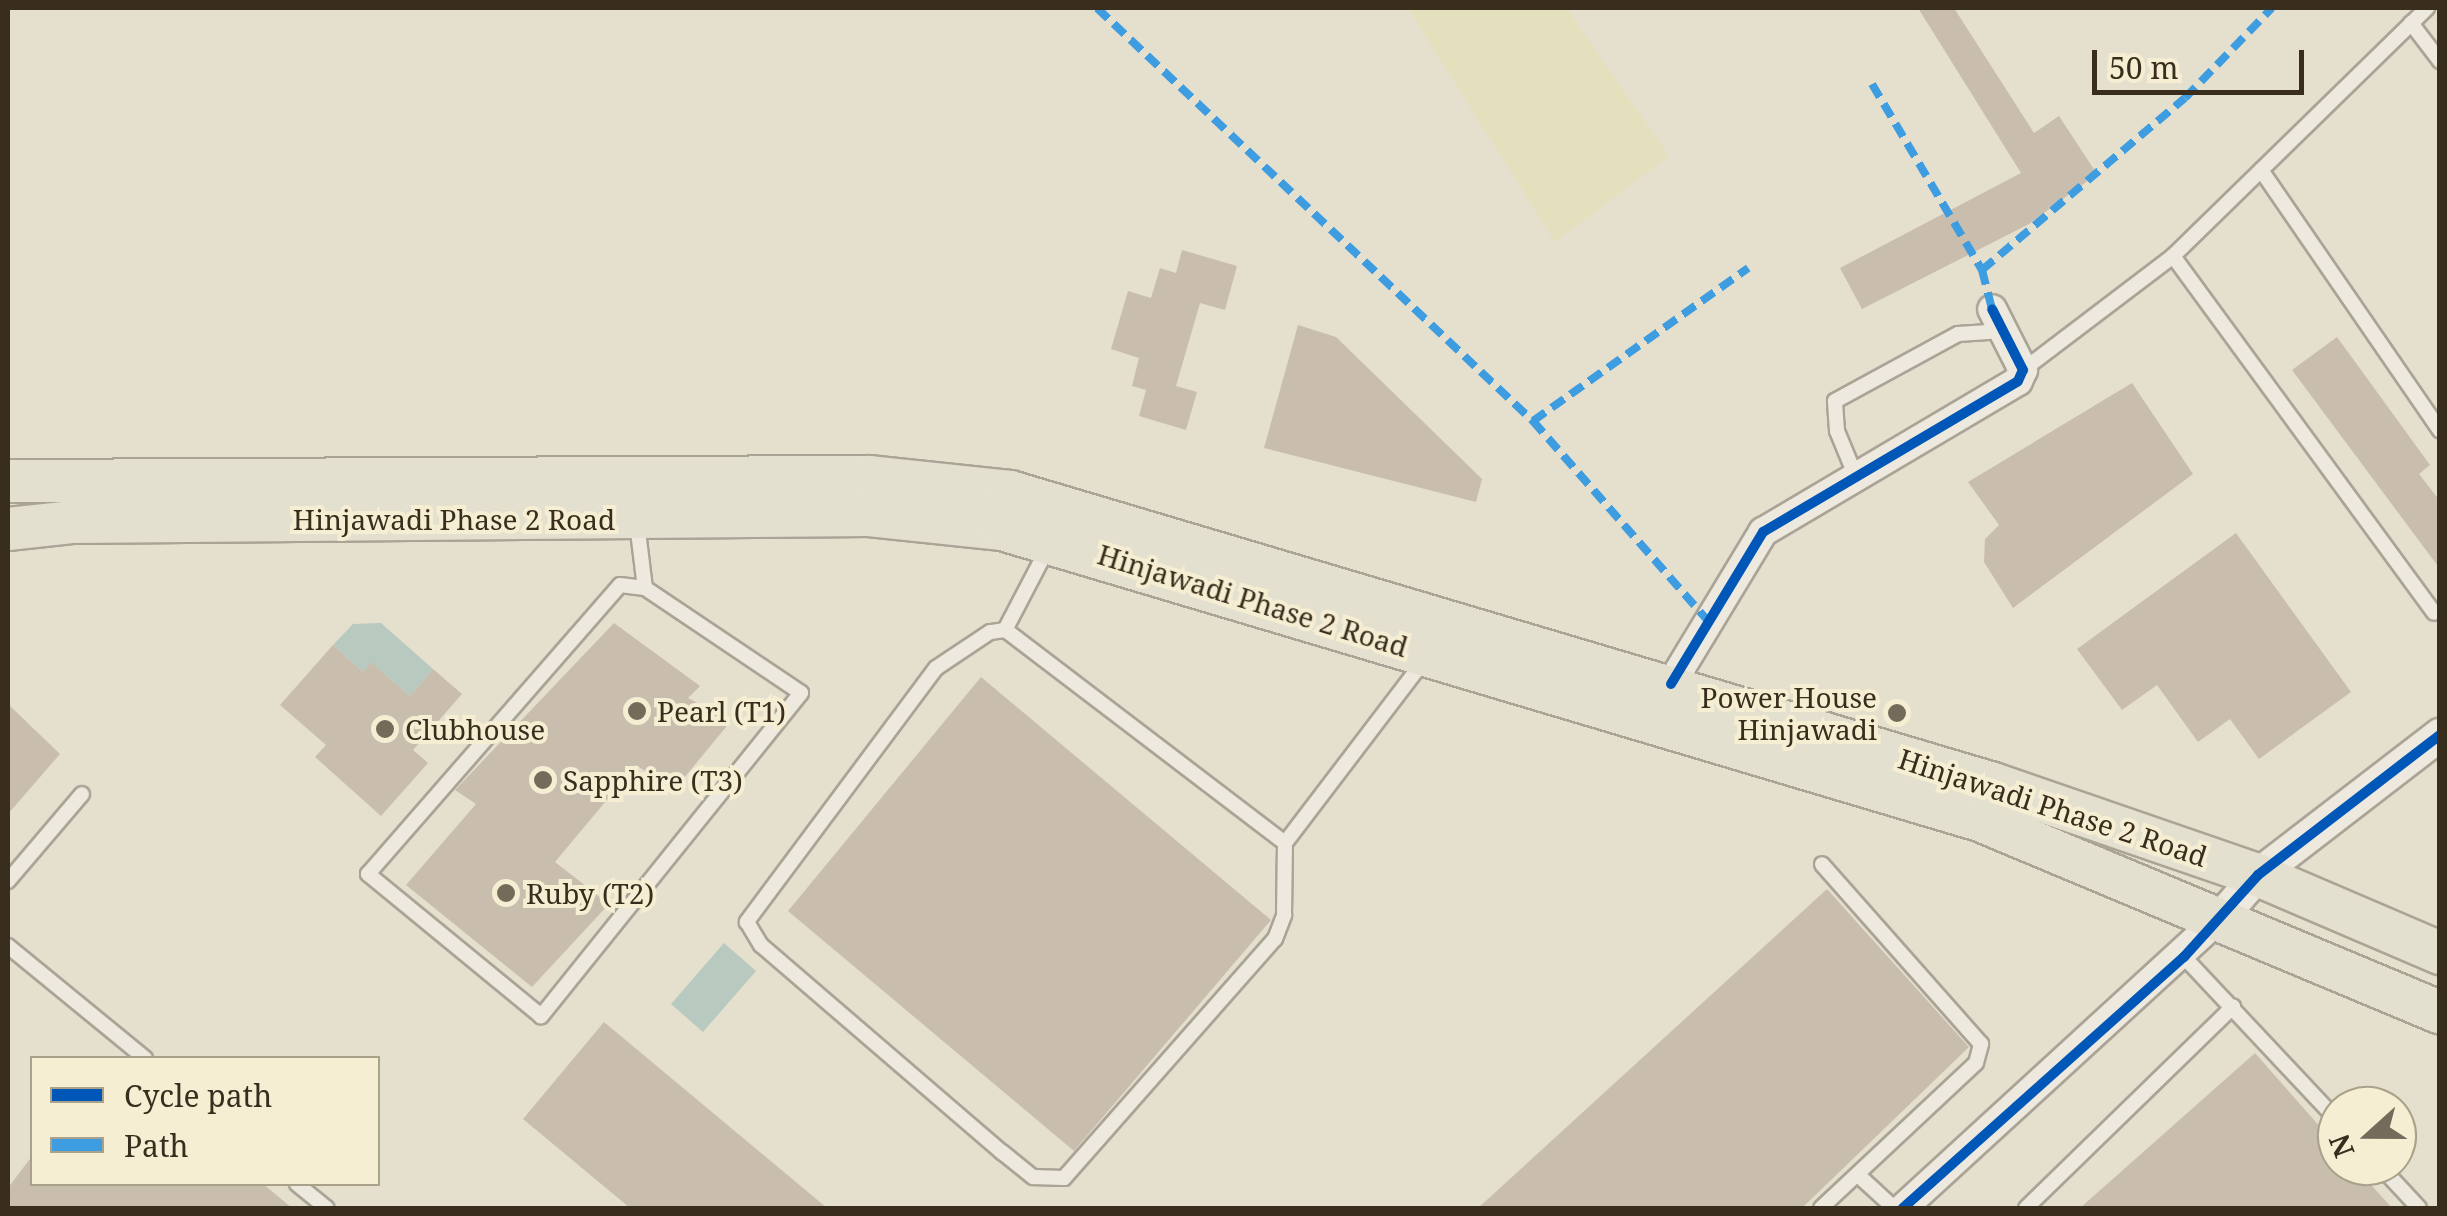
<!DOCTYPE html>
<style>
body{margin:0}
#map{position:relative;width:2447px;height:1216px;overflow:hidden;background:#e5dfcd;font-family:"Noto Serif",serif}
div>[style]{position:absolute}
.farmland>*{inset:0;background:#e4e0bd}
.water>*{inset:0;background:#b8cac0}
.building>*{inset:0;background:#c9beae}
.roads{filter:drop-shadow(2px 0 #aaa496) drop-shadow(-2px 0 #aaa496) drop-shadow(0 2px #aaa496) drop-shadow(0 -2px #aaa496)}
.service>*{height:14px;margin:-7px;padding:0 7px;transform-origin:7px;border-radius:7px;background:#ede9df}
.minor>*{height:28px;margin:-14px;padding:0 14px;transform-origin:14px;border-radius:14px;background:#ede9df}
.tertiary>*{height:32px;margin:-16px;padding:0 16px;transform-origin:16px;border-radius:16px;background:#ede9df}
.primary>*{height:42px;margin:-21px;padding:0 21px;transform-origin:21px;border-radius:21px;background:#e4e0d0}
.quiet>*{height:8px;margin-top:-4px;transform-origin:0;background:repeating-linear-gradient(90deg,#3e9de0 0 15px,transparent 0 23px)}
.cycleway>*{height:10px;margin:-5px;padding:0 5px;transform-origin:5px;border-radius:5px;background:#0057b8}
.dots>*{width:28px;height:28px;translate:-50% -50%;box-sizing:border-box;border:5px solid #f6eed3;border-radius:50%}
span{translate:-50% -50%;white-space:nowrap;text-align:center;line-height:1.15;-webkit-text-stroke:8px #f6eed3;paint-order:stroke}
.street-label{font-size:28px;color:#392d1e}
.poi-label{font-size:28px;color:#392d1e}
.right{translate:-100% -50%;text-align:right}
.left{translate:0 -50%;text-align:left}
.frame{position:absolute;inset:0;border:10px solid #392d1e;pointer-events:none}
.legend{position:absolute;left:30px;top:1056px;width:350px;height:130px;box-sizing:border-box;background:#f6eed3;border:2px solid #aaa18b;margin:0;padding:12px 18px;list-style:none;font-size:30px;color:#392d1e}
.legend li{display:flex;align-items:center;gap:20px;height:50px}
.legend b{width:50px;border:2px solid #aaa18b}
.north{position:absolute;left:2317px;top:1086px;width:100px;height:100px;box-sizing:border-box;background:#f6eed3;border:2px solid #aaa18b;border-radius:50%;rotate:249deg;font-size:28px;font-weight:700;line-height:40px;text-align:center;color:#392d1e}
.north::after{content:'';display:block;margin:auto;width:35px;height:45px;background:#756b5b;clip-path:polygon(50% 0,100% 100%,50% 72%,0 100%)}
.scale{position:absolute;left:2092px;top:50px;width:212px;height:45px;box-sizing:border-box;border:5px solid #392d1e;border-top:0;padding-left:12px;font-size:30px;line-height:35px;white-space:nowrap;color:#392d1e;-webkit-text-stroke:8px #f6eed3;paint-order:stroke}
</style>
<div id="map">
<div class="farmland">
<i style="clip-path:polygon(1408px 8px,1566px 8px,1669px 156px,1555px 242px)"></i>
</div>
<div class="water">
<i style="clip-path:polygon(381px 623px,433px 669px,410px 696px,372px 663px,363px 672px,333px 645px,353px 624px)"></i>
<i style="clip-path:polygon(724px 943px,756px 971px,703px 1032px,671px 1004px)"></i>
</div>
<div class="building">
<i style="clip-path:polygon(1918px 8px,1954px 8px,2034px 133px,2059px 116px,2097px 174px,2029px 224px,1862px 309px,1840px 268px,2021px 173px)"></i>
<i style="clip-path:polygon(1182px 250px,1237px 266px,1225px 310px,1200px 303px,1176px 386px,1197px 392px,1186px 430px,1139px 416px,1146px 390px,1132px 386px,1139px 358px,1111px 349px,1128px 291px,1151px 298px,1160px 268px,1176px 273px)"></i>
<i style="clip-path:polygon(1298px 325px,1336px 337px,1482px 479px,1476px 502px,1264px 448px)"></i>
<i style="clip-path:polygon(2337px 337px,2430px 465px,2419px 474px,2440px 501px,2440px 569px,2292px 370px)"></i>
<i style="clip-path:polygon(2132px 383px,2193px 474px,2013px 608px,1984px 562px,1985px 539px,1999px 525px,1968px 482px)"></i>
<i style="clip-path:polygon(2236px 533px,2351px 692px,2259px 759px,2230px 719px,2198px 742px,2157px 685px,2122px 710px,2077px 649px)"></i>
<i style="clip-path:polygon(614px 623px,700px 686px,688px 698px,731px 721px,674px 790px,636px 765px,555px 862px,609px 904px,532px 987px,406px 885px,476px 804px,455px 790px)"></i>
<i style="clip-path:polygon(333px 645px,363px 672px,371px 662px,410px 696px,433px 669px,462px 694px,413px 750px,428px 763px,381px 816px,315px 757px,326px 745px,280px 705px)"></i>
<i style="clip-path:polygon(981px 677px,1271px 920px,1074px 1151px,788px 911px)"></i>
<i style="clip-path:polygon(8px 704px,60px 754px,8px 814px)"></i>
<i style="clip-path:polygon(1827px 889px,1969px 1047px,1802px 1208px,1478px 1208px)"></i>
<i style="clip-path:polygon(604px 1022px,827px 1208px,630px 1208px,523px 1119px)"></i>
<i style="clip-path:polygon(2255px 1053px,2337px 1146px,2337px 1166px,2354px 1166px,2392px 1208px,2080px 1208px)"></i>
<i style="clip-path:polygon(32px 1156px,32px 1184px,263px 1184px,292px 1208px,8px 1208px,8px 1188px)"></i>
</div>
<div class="roads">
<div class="service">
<i style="left:2411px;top:23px;width:48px;rotate:52.7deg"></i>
<i style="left:2261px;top:170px;width:316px;rotate:55.5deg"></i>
<i style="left:2173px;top:256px;width:355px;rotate:-44.3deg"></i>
<i style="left:2023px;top:370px;width:188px;rotate:-37.2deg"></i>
<i style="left:2173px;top:256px;width:442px;rotate:53.8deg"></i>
<i style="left:1854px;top:472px;width:44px;rotate:-112.5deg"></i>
<i style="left:1837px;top:431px;width:30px;rotate:-94deg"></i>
<i style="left:1835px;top:401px;width:140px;rotate:-28.6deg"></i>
<i style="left:1958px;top:334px;width:45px;rotate:-3.8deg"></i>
<i style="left:637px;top:523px;width:65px;rotate:83deg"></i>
<i style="left:645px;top:588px;width:188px;rotate:33.9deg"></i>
<i style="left:801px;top:693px;width:415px;rotate:128.8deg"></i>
<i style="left:541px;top:1016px;width:224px;rotate:-140.6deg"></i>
<i style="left:368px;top:874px;width:383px;rotate:-48.9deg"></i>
<i style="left:620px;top:585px;width:25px;rotate:7deg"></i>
<i style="left:1005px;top:630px;width:95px;rotate:-62.4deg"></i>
<i style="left:1285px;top:843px;width:352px;rotate:-142.7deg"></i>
<i style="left:1005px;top:630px;width:15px;rotate:172deg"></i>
<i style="left:990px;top:632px;width:65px;rotate:146.3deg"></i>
<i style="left:936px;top:668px;width:317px;rotate:126.7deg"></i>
<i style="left:747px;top:922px;width:27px;rotate:59deg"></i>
<i style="left:761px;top:945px;width:318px;rotate:40.7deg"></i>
<i style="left:1002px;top:1152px;width:40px;rotate:39deg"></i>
<i style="left:1033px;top:1177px;width:31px;rotate:2deg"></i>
<i style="left:1064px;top:1178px;width:319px;rotate:-48.6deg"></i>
<i style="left:1275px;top:939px;width:26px;rotate:-69deg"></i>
<i style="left:1284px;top:915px;width:72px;rotate:-89.2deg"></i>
<i style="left:1285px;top:843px;width:228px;rotate:-52.7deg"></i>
<i style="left:8px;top:881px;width:114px;rotate:-49.6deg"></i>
<i style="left:8px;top:946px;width:177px;rotate:39.3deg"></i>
<i style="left:2184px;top:957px;width:224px;rotate:46.8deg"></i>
<i style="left:2380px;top:1166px;width:57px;rotate:47.1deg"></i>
<i style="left:1858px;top:1175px;width:49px;rotate:42.5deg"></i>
<i style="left:297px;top:1184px;width:38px;rotate:39deg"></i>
<i style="left:1821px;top:1208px;width:212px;rotate:-43.1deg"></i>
<i style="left:1976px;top:1063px;width:20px;rotate:-75deg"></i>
<i style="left:1981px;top:1044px;width:240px;rotate:-131.5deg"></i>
<i style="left:2026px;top:1208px;width:289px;rotate:-44.2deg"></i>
</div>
<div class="minor">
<i style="left:1671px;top:684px;width:178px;rotate:-58.8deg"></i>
<i style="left:1763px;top:532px;width:296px;rotate:-30.6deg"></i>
<i style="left:2018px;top:381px;width:12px;rotate:-66deg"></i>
<i style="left:2023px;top:370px;width:68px;rotate:-116.9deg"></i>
<i style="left:1903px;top:1208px;width:434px;rotate:-42.5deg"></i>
</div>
<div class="tertiary">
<i style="left:2223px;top:915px;width:53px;rotate:-48.8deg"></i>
<i style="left:2258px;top:875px;width:230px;rotate:-37.6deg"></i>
</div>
<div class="primary">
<i style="left:8px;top:481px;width:862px;rotate:-0.27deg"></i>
<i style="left:870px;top:477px;width:141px;rotate:6.1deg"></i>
<i style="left:1010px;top:492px;width:1025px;rotate:16.54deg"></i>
<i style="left:1993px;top:784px;width:280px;rotate:19deg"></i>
<i style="left:2258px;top:875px;width:198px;rotate:23.2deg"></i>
<i style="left:8px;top:529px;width:66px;rotate:-6.1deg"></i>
<i style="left:74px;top:522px;width:795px;rotate:-0.5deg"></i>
<i style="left:869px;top:515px;width:134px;rotate:6deg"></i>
<i style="left:1002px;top:529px;width:1020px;rotate:16.57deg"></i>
<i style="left:1980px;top:820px;width:498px;rotate:22.7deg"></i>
</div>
</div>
<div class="quiet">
<i style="left:1097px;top:8px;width:601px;rotate:43.45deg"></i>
<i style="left:1533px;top:421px;width:266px;rotate:48.8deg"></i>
<i style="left:1872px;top:84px;width:216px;rotate:59.4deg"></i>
<i style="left:1982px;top:270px;width:40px;rotate:75.6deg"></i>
<i style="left:1982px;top:270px;width:266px;rotate:-40.3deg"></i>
<i style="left:2185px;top:98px;width:125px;rotate:-46deg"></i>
<i style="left:1533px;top:421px;width:264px;rotate:-35.4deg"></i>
</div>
<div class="cycleway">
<i style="left:1671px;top:684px;width:178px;rotate:-58.8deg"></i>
<i style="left:1763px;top:532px;width:296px;rotate:-30.6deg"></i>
<i style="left:2018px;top:381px;width:12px;rotate:-66deg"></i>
<i style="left:2023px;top:370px;width:68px;rotate:-116.9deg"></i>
<i style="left:1903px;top:1208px;width:377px;rotate:-41.8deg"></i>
<i style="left:2184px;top:957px;width:110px;rotate:-47.9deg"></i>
<i style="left:2258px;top:875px;width:230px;rotate:-37.6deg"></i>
</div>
<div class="dots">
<i style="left:637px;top:711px;background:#756b5b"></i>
<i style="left:1897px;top:713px;background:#756b5b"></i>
<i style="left:385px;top:729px;background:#756b5b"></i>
<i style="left:543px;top:780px;background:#756b5b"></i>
<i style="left:506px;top:893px;background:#756b5b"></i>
</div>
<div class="street-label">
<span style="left:454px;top:519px">Hinjawadi Phase 2 Road</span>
<span style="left:1253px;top:600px;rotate:17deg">Hinjawadi Phase 2 Road</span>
<span style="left:2053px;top:807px;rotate:18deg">Hinjawadi Phase 2 Road</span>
</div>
<div class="poi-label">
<span class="right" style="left:1877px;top:713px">Power House<br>Hinjawadi</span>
<span class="left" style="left:657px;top:711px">Pearl (T1)</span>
<span class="left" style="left:405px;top:729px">Clubhouse</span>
<span class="left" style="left:563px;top:780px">Sapphire (T3)</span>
<span class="left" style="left:526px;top:893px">Ruby (T2)</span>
</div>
<div class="frame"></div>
<ul class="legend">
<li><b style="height:12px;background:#0057b8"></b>Cycle path</li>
<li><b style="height:12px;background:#3e9de0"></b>Path</li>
</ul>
<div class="north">N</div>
<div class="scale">50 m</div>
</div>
